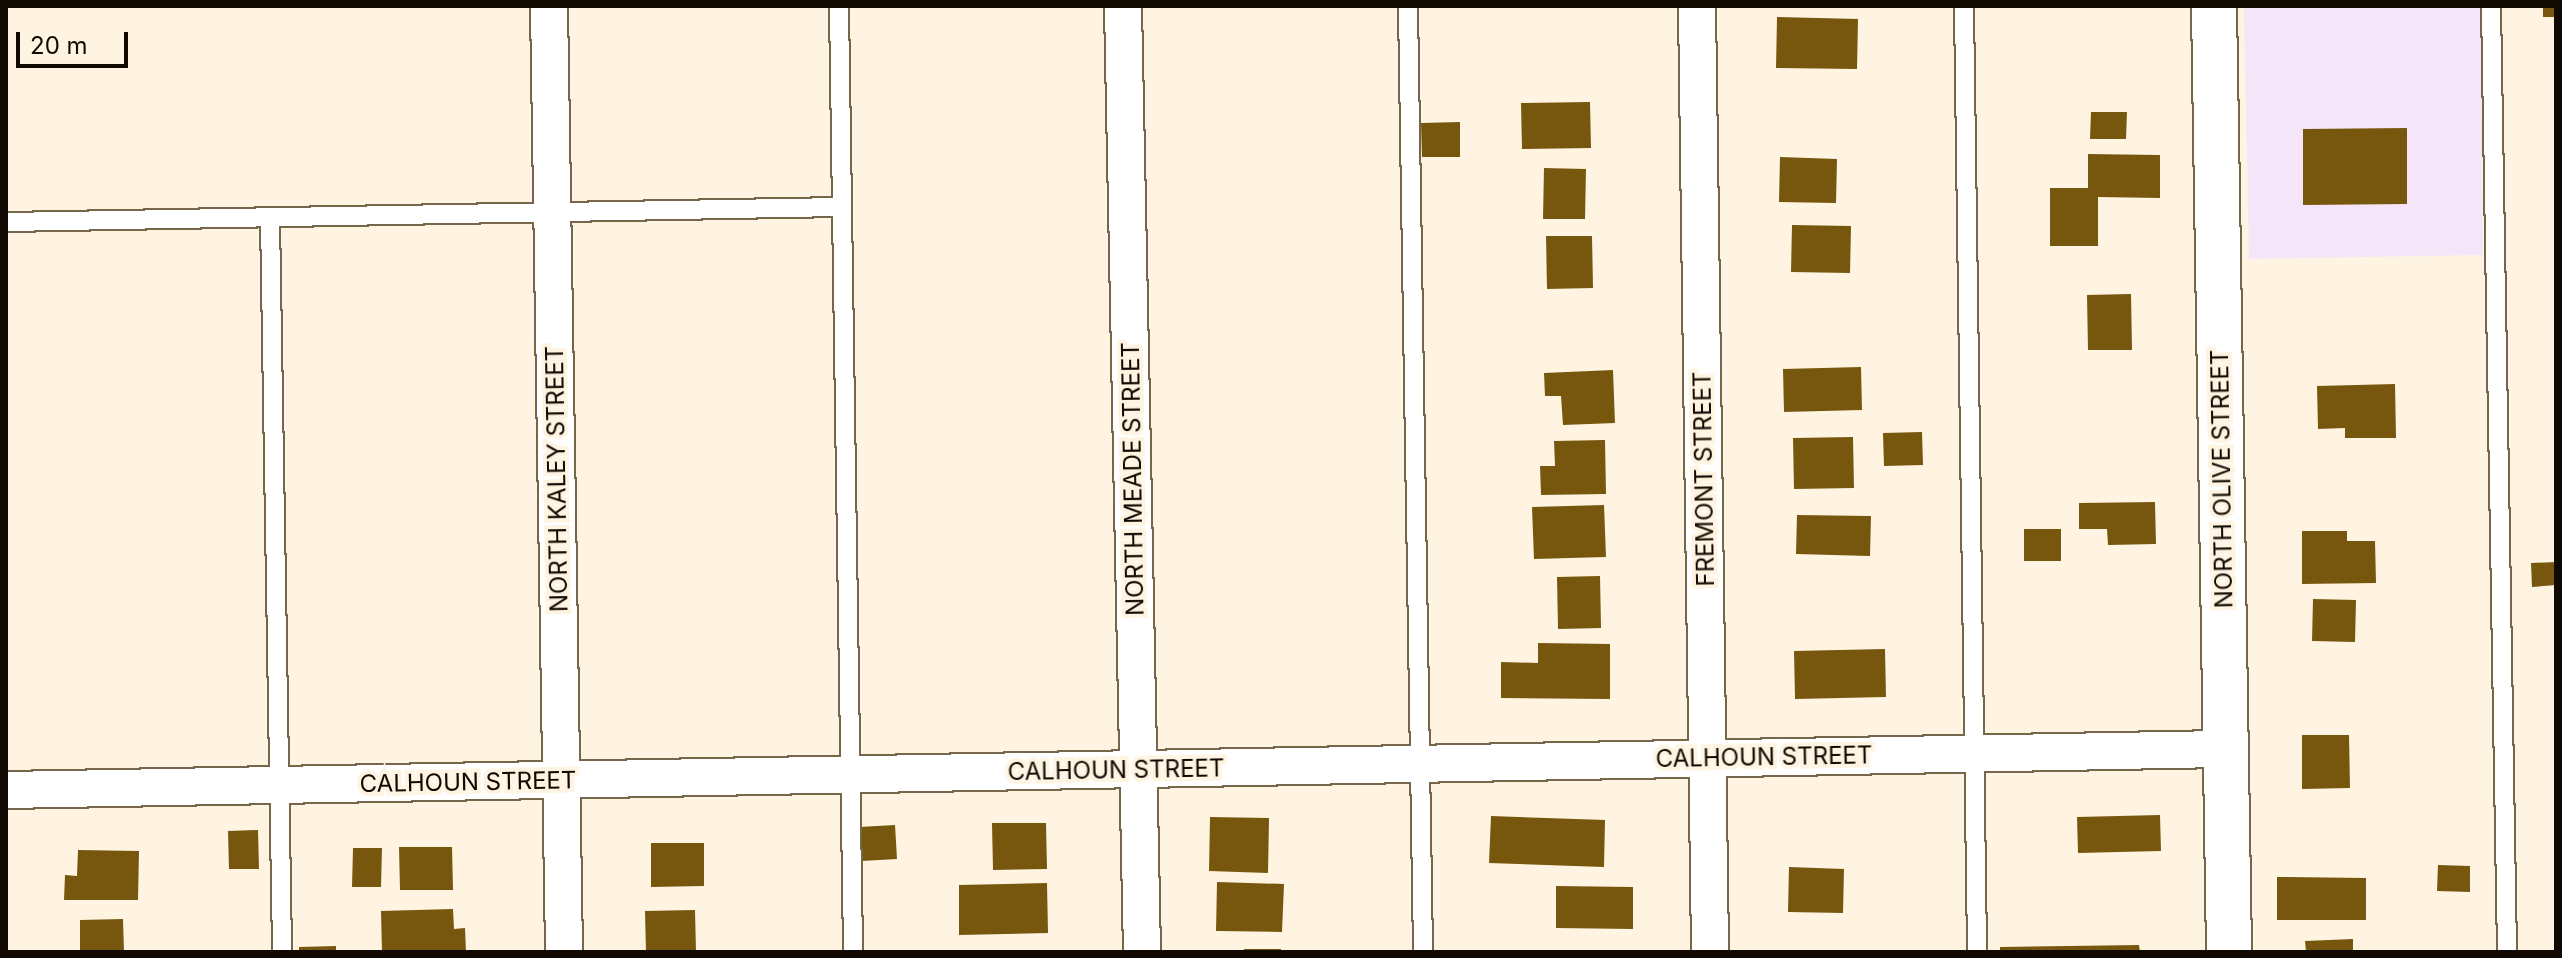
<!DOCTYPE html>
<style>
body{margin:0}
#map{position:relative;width:2562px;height:958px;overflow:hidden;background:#fef4e1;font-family:Inter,sans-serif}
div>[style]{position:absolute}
.commercial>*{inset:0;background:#f5e5f8}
.building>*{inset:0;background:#77570e}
.roads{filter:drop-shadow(2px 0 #76674a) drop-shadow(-2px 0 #76674a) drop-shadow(0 2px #76674a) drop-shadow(0 -2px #76674a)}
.lane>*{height:18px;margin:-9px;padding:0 9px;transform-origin:9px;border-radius:9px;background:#fff}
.street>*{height:36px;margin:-18px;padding:0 18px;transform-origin:18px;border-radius:18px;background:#fff}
.secondary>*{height:44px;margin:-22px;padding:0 22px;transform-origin:22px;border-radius:22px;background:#fff}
span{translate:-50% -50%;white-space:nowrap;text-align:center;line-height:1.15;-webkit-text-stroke:8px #fef4e1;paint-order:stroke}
.street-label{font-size:24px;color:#100a02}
.frame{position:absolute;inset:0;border:8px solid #100a02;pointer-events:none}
.scale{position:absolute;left:16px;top:32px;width:112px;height:36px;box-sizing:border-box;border:4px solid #100a02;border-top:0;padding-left:10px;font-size:24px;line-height:28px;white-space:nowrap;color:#100a02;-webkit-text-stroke:6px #fef4e1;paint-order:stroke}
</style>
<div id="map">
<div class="commercial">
<i style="clip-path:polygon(2244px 6px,2481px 6px,2483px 255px,2249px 259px)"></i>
</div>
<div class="building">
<i style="clip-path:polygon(2543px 6px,2556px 6px,2556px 17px,2543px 17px)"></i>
<i style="clip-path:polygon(1777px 17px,1858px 19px,1857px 69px,1776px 68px)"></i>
<i style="clip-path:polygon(1590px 102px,1591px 148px,1522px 149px,1521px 103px)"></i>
<i style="clip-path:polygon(2091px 112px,2127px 112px,2126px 139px,2090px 139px)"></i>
<i style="clip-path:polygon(1460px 122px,1460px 157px,1422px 157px,1421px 123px)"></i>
<i style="clip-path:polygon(2407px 128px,2407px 204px,2303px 205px,2303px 129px)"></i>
<i style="clip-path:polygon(2088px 154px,2160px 155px,2160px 198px,2098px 197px,2098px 246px,2050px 246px,2050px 188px,2088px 188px)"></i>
<i style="clip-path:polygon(1780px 157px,1837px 159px,1836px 203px,1779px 202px)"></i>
<i style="clip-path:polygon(1544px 168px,1586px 169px,1585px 219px,1543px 219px)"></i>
<i style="clip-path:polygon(1792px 225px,1851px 226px,1850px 273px,1791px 272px)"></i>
<i style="clip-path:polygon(1546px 236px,1592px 236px,1593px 288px,1547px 289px)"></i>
<i style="clip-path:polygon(2131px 294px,2132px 350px,2088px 350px,2087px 295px)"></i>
<i style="clip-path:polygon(1861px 367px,1862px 410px,1784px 412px,1783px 369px)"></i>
<i style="clip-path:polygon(1613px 370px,1615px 423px,1563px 425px,1561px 396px,1545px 396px,1544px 373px)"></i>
<i style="clip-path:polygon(2395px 384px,2396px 438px,2345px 438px,2345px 428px,2318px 429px,2317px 386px)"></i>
<i style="clip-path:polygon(1922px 432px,1923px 465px,1884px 466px,1883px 433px)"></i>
<i style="clip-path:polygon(1853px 437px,1854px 488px,1794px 489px,1793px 438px)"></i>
<i style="clip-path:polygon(1605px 440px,1606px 494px,1541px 495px,1540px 466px,1555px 466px,1554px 441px)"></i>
<i style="clip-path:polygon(2155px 502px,2156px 544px,2108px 545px,2107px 529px,2079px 529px,2079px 503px)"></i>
<i style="clip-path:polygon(1604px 505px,1606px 557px,1534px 559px,1532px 507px)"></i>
<i style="clip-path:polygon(1797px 515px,1871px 516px,1870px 556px,1796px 554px)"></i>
<i style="clip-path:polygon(2024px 529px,2061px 529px,2061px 561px,2024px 561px)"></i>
<i style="clip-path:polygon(2302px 531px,2347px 531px,2347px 541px,2375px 541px,2376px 583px,2302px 584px)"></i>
<i style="clip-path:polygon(2556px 562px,2556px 585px,2532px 587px,2531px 563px)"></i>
<i style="clip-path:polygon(1600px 576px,1601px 628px,1558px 629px,1557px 577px)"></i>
<i style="clip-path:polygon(2313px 599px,2356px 600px,2355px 642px,2312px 641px)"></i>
<i style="clip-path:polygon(1538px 643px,1610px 644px,1610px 699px,1501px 698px,1501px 662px,1538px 663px)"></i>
<i style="clip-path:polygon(1885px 649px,1886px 697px,1795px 699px,1794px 651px)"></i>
<i style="clip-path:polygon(2302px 735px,2349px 735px,2350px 788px,2302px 789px)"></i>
<i style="clip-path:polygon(2160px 815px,2161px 851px,2078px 853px,2077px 817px)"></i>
<i style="clip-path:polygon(1491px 816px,1605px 820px,1604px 867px,1489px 863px)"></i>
<i style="clip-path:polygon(1210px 817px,1269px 818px,1268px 873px,1209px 871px)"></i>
<i style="clip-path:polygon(992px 823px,1046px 823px,1047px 869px,993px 870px)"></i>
<i style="clip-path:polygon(895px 825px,897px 859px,861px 861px,859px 827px)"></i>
<i style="clip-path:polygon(258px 830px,259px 869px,229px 869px,228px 831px)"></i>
<i style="clip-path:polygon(651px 843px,704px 843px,704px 886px,651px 887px)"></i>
<i style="clip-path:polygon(399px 847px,452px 847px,453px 890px,400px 890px)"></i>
<i style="clip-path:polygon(353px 848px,382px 848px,381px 887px,352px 887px)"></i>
<i style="clip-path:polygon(78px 850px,139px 851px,138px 900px,64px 900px,65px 875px,77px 876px)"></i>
<i style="clip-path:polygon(2438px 865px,2470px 866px,2470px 892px,2437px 891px)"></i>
<i style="clip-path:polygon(1789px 867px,1844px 869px,1843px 913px,1788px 912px)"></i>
<i style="clip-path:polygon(2277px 877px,2366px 878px,2366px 920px,2277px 920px)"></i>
<i style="clip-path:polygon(1217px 882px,1284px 884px,1282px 932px,1216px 931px)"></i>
<i style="clip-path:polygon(1047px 883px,1048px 933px,959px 935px,959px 885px)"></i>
<i style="clip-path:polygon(1556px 886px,1633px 887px,1633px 929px,1556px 928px)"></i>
<i style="clip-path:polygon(453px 909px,454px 929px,465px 928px,466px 952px,382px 952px,381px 911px)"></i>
<i style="clip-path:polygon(695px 910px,696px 952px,646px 952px,645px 911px)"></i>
<i style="clip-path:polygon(123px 919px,124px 952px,80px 952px,80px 920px)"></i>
<i style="clip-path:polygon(2353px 939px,2353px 952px,2306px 952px,2305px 941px)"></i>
<i style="clip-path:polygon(2139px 945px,2140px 952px,2000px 952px,2000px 947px)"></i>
<i style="clip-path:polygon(336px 946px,336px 952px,299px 952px,299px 947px)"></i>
<i style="clip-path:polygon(1244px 949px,1281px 949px,1281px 952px,1244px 952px)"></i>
</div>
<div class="roads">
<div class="lane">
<i style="left:839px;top:6px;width:946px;rotate:89.15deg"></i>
<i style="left:1408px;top:6px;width:946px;rotate:89.09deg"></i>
<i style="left:1964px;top:6px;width:946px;rotate:89.21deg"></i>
<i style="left:2491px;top:6px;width:946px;rotate:89.03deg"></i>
<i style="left:270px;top:218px;width:734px;rotate:89.06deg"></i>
<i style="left:6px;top:222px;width:836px;rotate:-1.03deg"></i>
</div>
<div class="street">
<i style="left:549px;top:6px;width:946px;rotate:89.09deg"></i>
<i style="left:1123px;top:6px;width:946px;rotate:88.85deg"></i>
<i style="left:1697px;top:6px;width:946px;rotate:89.21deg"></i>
<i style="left:6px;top:790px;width:2220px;rotate:-1.06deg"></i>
</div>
<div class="secondary">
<i style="left:2214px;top:6px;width:946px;rotate:89.09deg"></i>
</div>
</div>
<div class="street-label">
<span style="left:557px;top:479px;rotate:-91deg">NORTH KALEY STREET</span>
<span style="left:1133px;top:479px;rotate:-91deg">NORTH MEADE STREET</span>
<span style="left:1704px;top:479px;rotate:-91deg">FREMONT STREET</span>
<span style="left:2222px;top:479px;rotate:-91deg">NORTH OLIVE STREET</span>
<span style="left:1764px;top:757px;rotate:-1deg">CALHOUN STREET</span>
<span style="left:1116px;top:770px;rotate:-1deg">CALHOUN STREET</span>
<span style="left:468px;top:782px;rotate:-1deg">CALHOUN STREET</span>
</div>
<div class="frame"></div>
<div class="scale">20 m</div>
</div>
